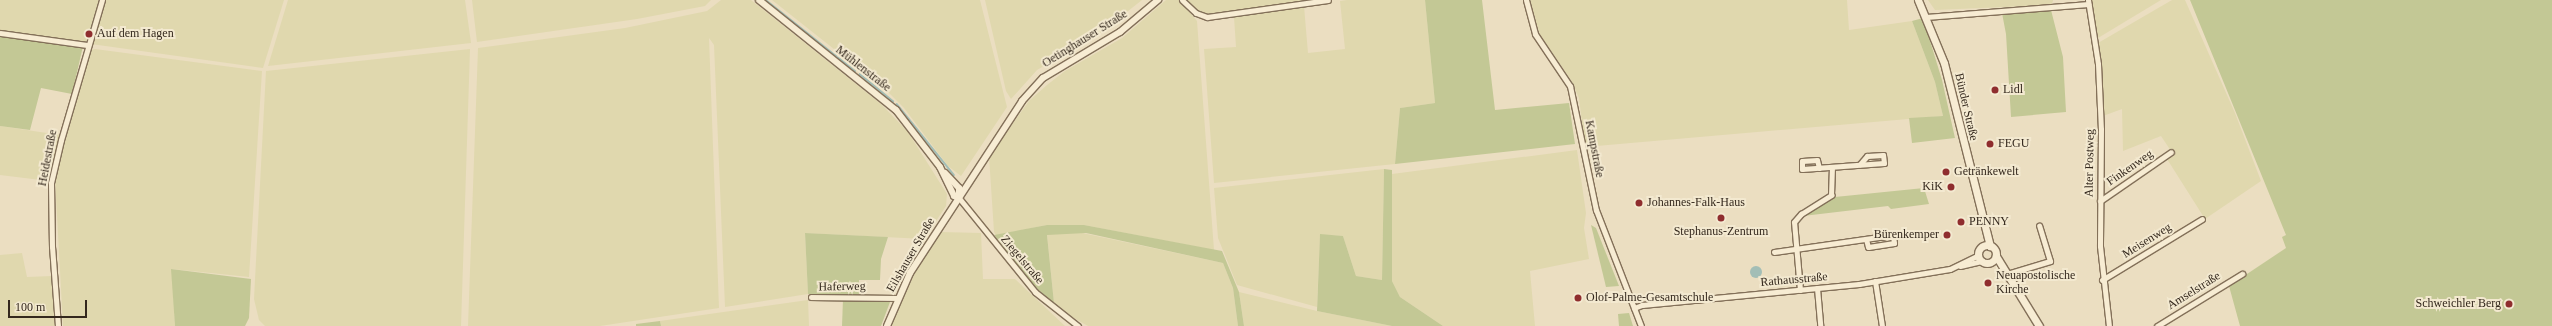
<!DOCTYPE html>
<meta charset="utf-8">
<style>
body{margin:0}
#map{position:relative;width:2552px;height:326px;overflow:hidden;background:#ebdec1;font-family:"Times New Roman",serif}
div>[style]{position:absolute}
.farmland>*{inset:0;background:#e0d8ae}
.green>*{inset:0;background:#c3c895}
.water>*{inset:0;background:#a3beb6}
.round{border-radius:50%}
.stream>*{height:1.5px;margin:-0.75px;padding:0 0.75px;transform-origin:0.75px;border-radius:0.75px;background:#a3beb6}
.roads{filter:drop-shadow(1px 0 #837059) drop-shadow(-1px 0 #837059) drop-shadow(0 1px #837059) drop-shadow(0 -1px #837059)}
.minor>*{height:5px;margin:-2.5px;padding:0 2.5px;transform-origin:2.5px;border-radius:2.5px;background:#f7ecd3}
.tertiary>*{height:6px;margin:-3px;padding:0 3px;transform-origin:3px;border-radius:3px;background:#f7ecd3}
.secondary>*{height:7px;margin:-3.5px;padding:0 3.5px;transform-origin:3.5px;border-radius:3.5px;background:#f7ecd3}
.secondary>.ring{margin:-3.5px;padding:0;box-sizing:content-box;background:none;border:7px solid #f7ecd3;border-radius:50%}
.dots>*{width:11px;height:11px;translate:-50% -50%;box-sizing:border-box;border:2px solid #f3e9d0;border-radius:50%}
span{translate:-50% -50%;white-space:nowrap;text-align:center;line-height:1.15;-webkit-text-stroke:4px #f3e9d0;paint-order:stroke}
.poi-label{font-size:12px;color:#34281d}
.left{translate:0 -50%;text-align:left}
.right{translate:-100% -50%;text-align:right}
.street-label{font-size:12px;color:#34281d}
.scale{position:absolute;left:8px;top:300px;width:79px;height:18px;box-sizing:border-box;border:2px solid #34281d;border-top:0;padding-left:5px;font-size:12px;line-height:14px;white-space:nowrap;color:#34281d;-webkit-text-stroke:3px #f3e9d0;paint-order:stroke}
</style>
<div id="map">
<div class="farmland">
<i style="clip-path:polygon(0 0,99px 0,86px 42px,0 31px)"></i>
<i style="clip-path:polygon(104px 0,284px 0,263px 68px,91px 44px)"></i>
<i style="clip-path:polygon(288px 0,465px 0,471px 43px,268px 66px)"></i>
<i style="clip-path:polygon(472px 0,711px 0,705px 6px,637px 19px,477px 42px)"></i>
<i style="clip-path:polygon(721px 0,751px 0,882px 105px,908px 132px,947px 194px,946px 206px,924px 239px,805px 233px,808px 294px,725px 307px,714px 45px,709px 38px,719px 308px,600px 326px,468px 326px,478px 48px,625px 28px,707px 11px)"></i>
<i style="clip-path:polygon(772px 0,980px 0,1007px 107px,961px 176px,948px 166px,904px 108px,887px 91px)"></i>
<i style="clip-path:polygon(985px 0,1142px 0,1099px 34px,1037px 70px,1011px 99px,1006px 91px)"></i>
<i style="clip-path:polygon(1166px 0,1179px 0,1197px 21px,1214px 250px,1084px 225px,1047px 225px,996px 235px,994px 232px,989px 156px,1029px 101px,1047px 85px,1065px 71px,1122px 38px)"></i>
<i style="clip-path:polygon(1186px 0,1307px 0,1204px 15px)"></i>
<i style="clip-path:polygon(1347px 0,1425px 0,1435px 103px,1400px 108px,1395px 164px,1214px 183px,1204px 49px,1236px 47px,1234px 17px,1304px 6px,1308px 53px,1345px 49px,1340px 1px)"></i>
<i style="clip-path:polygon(1530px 0,1847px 0,1849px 30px,1912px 21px,1935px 82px,1943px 116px,1585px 147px,1579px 98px,1571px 80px,1540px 35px)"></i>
<i style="clip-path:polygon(1928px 0,2053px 0,2053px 1px,2051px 5px,1935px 10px)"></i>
<i style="clip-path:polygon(2091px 0,2161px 0,2098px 38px)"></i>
<i style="clip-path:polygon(2172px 0,2185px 0,2235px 113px,2261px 181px,2205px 219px,2167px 159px,2173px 154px,2161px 136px,2123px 151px,2122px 109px,2103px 116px,2098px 43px)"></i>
<i style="clip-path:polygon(95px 49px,262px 71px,249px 277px,172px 269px,175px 326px,63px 326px,55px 178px,90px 50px)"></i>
<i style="clip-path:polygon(470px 49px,461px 326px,265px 326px,259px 320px,254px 299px,266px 71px)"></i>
<i style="clip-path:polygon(0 126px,60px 135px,49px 181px,0 175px)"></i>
<i style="clip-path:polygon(1577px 150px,1586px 213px,1584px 228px,1589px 259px,1530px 271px,1535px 326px,1443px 326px,1400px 297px,1392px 281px,1392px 174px)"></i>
<i style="clip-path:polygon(1384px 169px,1382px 280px,1356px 276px,1343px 236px,1320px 235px,1317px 307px,1237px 285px,1218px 238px,1214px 188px)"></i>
<i style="clip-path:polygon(1073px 231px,1223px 263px,1233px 288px,1238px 326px,1088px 326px,1072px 317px,1054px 303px,1047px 234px)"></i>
<i style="clip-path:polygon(940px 232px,981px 233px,983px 279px,1015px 279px,1065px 326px,891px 326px,914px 275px)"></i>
<i style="clip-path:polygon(22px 253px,27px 277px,52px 276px,55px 326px,0 326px,0 255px)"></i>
<i style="clip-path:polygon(1239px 292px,1317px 311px,1392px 326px,1244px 326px)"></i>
<i style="clip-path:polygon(808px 300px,809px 326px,661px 326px,660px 321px)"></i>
</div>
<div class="green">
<i style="clip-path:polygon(1425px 0,1482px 0,1495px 110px,1569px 103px,1575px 144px,1395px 164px,1400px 108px,1435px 103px)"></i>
<i style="clip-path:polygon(2190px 0,2552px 0,2552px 326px,2240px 326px,2229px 286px,2286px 248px,2282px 237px,2286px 235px)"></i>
<i style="clip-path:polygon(2051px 10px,2063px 57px,2066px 112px,2011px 117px,2006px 34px,2002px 13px)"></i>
<i style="clip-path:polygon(1923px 18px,1942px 80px,1955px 138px,1912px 143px,1909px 118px,1943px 116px,1935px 82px,1912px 21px)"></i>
<i style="clip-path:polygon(0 34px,83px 46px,72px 94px,41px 88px,30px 130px,0 126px)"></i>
<i style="clip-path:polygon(1384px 169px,1392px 170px,1392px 281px,1400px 297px,1443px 326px,1392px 326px,1317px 311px,1320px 234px,1343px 236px,1356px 276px,1382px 280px)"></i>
<i style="clip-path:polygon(1924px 188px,1929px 204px,1891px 209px,1888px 206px,1803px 216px,1835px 197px)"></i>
<i style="clip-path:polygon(1047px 225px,1084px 225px,1222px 251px,1239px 292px,1244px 326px,1238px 326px,1233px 288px,1223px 263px,1086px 233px,1047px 235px,1054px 303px,1031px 284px,994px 235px)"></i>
<i style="clip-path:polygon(1591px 225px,1596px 228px,1619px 286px,1606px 287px)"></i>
<i style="clip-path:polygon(805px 233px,888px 237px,881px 259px,880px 280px,859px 280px,859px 294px,808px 294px)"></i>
<i style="clip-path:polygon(171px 269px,251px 279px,249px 318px,245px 326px,175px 326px)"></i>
<i style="clip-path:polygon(843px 299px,887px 299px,890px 302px,881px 326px,842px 326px)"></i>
<i style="clip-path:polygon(1629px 313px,1633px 326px,1619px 326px,1618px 314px)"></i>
<i style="clip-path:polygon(660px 321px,661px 326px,636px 326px,636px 324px)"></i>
</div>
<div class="water">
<i class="round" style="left:1750px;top:266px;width:12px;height:12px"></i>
</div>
<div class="stream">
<i style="left:766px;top:0;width:114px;rotate:38.6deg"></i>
<i style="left:860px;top:74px;width:43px;rotate:39.3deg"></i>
<i style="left:897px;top:104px;width:91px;rotate:51.2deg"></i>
</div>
<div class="roads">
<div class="minor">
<i style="left:1182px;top:0;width:19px;rotate:43deg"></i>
<i style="left:1196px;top:13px;width:12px;rotate:20deg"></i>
<i style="left:1207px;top:17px;width:122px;rotate:-8deg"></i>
<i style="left:1526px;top:0;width:35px;rotate:75deg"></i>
<i style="left:1535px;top:34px;width:63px;rotate:56.1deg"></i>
<i style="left:1570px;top:86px;width:127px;rotate:78.2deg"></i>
<i style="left:1596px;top:210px;width:124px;rotate:68.8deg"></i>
<i style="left:2088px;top:0;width:65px;rotate:81.1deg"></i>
<i style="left:2098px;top:64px;width:65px;rotate:87.4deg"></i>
<i style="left:2101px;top:129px;width:117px;rotate:90.5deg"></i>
<i style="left:2100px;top:246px;width:81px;rotate:83.6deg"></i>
<i style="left:1926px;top:17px;width:163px;rotate:-4.6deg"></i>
<i style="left:0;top:33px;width:89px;rotate:7.8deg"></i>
<i style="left:1819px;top:168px;width:8px;rotate:-104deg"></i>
<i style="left:1817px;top:160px;width:15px;rotate:176deg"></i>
<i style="left:1802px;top:161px;width:8px;rotate:90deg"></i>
<i style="left:1802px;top:169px;width:82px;rotate:-4.2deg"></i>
<i style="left:1884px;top:163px;width:8px;rotate:-97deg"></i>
<i style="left:1883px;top:155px;width:16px;rotate:176deg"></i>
<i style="left:1867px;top:156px;width:11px;rotate:131deg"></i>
<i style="left:959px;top:198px;width:121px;rotate:51deg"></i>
<i style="left:1035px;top:292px;width:55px;rotate:38.3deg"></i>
<i style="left:2100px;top:201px;width:86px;rotate:-34.6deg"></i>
<i style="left:1774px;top:252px;width:120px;rotate:-8.1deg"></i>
<i style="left:1893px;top:235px;width:8px;rotate:83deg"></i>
<i style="left:1894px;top:243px;width:26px;rotate:171deg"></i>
<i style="left:1868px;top:247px;width:8px;rotate:-104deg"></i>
<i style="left:1960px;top:266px;width:23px;rotate:-13deg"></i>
<i style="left:2007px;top:274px;width:45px;rotate:-16.8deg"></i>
<i style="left:2050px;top:261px;width:37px;rotate:-107deg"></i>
<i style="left:2102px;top:280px;width:117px;rotate:-31.4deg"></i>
<i style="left:1875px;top:281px;width:46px;rotate:81.2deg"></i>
<i style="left:1817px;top:288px;width:38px;rotate:85deg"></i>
<i style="left:1800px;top:290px;width:68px;rotate:-95deg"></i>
<i style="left:1794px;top:222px;width:11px;rotate:-49deg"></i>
<i style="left:1801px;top:214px;width:36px;rotate:-32deg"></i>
<i style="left:1831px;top:195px;width:28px;rotate:-88deg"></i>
<i style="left:811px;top:297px;width:86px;rotate:0.7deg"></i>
<i style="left:1634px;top:308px;width:9px;rotate:-21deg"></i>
<i style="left:1642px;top:305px;width:218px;rotate:-5.5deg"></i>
<i style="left:1859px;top:284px;width:92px;rotate:-9.4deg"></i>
<i style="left:1950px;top:269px;width:32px;rotate:-26deg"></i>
<i style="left:58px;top:326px;width:79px;rotate:-94.3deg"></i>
<i style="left:52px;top:247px;width:64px;rotate:-90.9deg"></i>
<i style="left:51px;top:183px;width:44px;rotate:-76.9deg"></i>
<i style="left:61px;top:140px;width:146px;rotate:-73.7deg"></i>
<i style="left:2157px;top:326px;width:100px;rotate:-31.5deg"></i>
</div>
<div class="tertiary">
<i style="left:759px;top:0;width:176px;rotate:38.8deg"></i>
<i style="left:896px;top:110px;width:72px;rotate:52.3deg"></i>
<i style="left:940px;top:167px;width:32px;rotate:64deg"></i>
<i style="left:954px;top:196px;width:5px;rotate:22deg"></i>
<i style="left:945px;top:173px;width:21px;rotate:47deg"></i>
<i style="left:959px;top:188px;width:8px;rotate:90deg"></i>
<i style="left:887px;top:326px;width:58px;rotate:-66.5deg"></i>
<i style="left:910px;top:273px;width:205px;rotate:-56.9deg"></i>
<i style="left:1022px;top:101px;width:31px;rotate:-48deg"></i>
<i style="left:1043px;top:78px;width:90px;rotate:-30.9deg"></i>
<i style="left:1120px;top:32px;width:50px;rotate:-40.1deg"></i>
</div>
<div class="secondary">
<i style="left:1918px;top:0;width:68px;rotate:67.6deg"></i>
<i style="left:1944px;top:63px;width:189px;rotate:75.9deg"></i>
<i class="ring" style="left:1978px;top:245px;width:11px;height:11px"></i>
<i style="left:1996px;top:256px;width:82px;rotate:58.4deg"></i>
</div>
</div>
<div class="dots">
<i style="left:89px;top:34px;background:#8f2d2e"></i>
<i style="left:1995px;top:90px;background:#8f2d2e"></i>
<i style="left:1990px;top:144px;background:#8f2d2e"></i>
<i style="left:1946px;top:172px;background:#8f2d2e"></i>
<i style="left:1951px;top:187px;background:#8f2d2e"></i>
<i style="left:1639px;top:203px;background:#8f2d2e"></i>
<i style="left:1721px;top:218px;background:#8f2d2e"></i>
<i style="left:1961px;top:222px;background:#8f2d2e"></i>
<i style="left:1947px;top:235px;background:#8f2d2e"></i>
<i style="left:1988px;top:283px;background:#8f2d2e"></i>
<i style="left:1578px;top:298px;background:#8f2d2e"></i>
<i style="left:2509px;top:304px;background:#8f2d2e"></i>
</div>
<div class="poi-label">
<span class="left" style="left:97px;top:34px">Auf dem Hagen</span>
<span class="left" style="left:2003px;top:90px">Lidl</span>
<span class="left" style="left:1998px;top:144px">FEGU</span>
<span class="left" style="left:1954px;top:172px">Getränkewelt</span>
<span class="right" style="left:1943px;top:187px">KiK</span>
<span class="left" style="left:1647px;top:203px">Johannes-Falk-Haus</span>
<span class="left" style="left:1969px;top:222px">PENNY</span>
<span style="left:1721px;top:232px">Stephanus-Zentrum</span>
<span class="right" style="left:1939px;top:235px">Bürenkemper</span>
<span class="left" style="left:1996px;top:283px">Neuapostolische<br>Kirche</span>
<span class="left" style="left:1586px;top:298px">Olof-Palme-Gesamtschule</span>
<span class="right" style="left:2501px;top:304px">Schweichler Berg</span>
</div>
<div class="street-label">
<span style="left:1085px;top:39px;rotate:-32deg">Oetinghauser Straße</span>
<span style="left:863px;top:69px;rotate:38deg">Mühlenstraße</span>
<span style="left:1966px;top:107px;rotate:77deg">Bünder Straße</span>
<span style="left:1594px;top:149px;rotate:79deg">Kampstraße</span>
<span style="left:48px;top:158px;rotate:-79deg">Heidestraße</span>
<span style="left:2090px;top:163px;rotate:-89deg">Alter Postweg</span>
<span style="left:2130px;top:168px;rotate:-35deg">Finkenweg</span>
<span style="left:2147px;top:241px;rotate:-32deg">Meisenweg</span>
<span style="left:911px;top:255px;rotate:-60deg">Eilshauser Straße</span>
<span style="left:1022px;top:260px;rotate:50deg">Ziegelstraße</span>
<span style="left:1794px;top:280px;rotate:-5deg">Rathausstraße</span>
<span style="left:842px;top:287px;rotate:-1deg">Haferweg</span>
<span style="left:2194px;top:291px;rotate:-32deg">Amselstraße</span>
</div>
<div class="scale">100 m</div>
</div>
